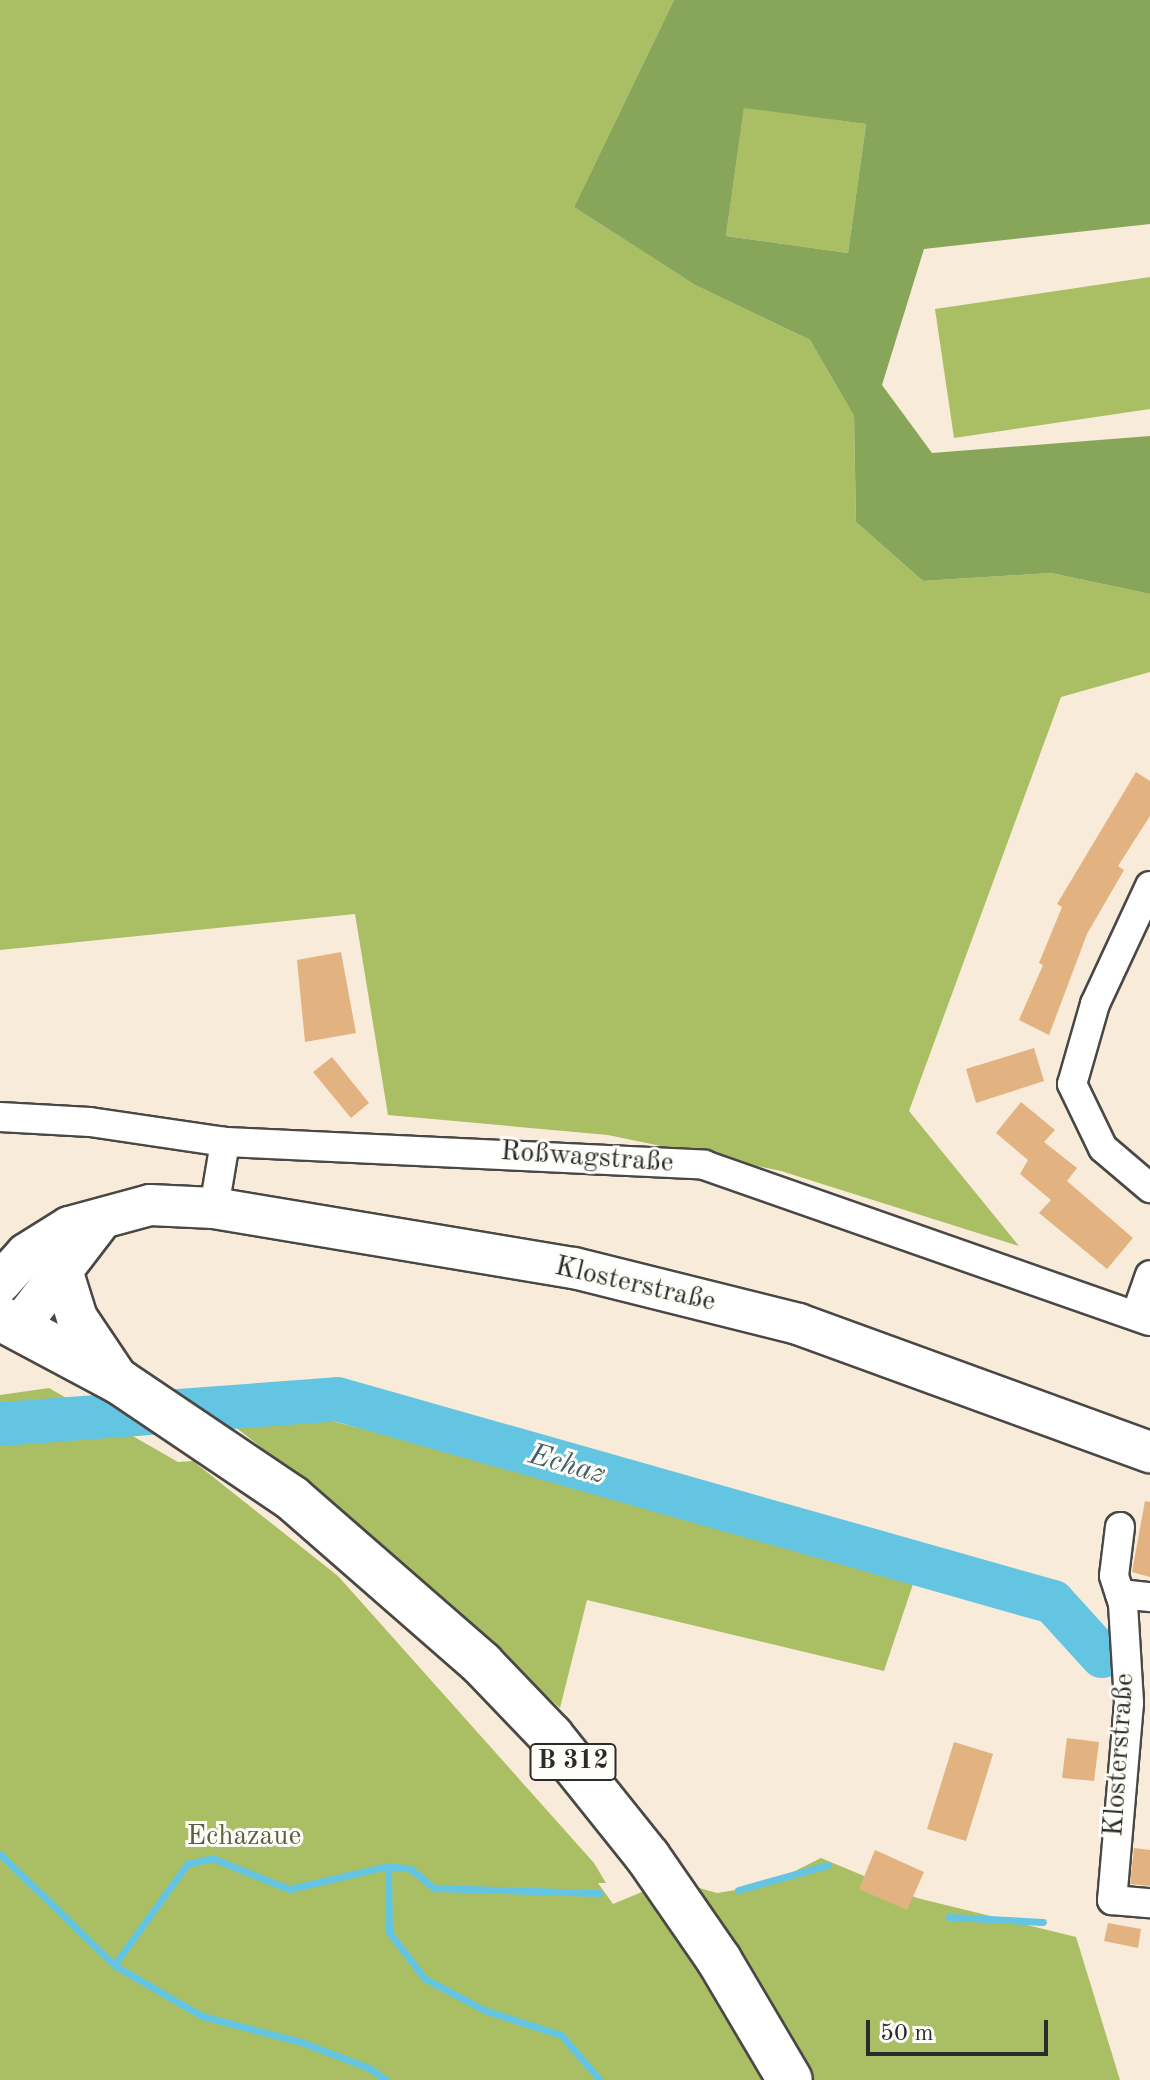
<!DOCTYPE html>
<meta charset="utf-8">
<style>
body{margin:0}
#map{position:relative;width:1150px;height:2080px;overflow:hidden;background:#f9ebd9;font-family:"Old Standard TT",serif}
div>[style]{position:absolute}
.green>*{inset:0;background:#aabf63}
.forest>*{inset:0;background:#87a659}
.stream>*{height:7px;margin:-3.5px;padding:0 3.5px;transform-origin:3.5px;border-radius:3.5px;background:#64c5e2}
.river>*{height:44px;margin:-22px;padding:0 22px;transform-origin:22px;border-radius:22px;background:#64c5e2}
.building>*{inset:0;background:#e2b380}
.roads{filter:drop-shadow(2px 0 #4a4845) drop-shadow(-2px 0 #4a4845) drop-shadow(0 2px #4a4845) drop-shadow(0 -2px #4a4845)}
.minor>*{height:28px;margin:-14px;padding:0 14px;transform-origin:14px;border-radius:14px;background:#fff}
.secondary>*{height:40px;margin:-20px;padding:0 20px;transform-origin:20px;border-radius:20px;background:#fff}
.primary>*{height:44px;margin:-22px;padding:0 22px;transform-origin:22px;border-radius:22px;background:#fff}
span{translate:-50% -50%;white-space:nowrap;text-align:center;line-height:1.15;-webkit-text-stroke:6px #fdfcf7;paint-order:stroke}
.shield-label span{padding:2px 6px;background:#fdfcf7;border:2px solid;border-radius:6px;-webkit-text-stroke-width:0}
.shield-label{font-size:26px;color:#2b2b2b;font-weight:700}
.street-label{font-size:28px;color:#2b2b2b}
.park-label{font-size:28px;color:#575f3f}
.water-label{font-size:30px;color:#3f616b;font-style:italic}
.scale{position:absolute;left:866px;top:2020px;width:182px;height:36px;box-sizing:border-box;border:4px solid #2b2b2b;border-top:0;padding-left:10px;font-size:24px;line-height:28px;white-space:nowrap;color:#2b2b2b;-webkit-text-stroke:6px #fdfcf7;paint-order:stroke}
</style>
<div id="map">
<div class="green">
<i style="clip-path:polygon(0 0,674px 0,574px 207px,695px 285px,810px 340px,854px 416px,856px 522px,923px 581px,1051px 573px,1150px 594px,1150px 672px,1061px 697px,909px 1111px,1019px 1246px,781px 1171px,608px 1135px,388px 1115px,355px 914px,0 950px)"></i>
<i style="clip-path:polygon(744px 107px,866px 124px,848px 253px,726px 236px)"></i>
<i style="clip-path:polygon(1150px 277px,1150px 409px,954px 438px,935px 309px)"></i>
<i style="clip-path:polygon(49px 1388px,178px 1462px,193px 1461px,338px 1576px,594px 1863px,606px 1883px,598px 1883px,613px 1904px,671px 1880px,717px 1893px,767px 1885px,821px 1858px,917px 1898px,1076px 1937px,1120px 2080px,0 2080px,0 1395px)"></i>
<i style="clip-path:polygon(301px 1413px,917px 1572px,884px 1671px,587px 1600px,560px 1708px,344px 1512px,230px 1423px)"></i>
</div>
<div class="forest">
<i style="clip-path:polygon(evenodd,674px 0,1150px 0,1150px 224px,924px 249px,882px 385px,932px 453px,1150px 436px,1150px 594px,1051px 573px,923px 581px,856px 522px,854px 416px,810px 340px,695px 285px,574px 207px,674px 0,744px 108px,866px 124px,848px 253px,726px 236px,744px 108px)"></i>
</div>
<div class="stream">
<i style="left:0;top:1854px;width:159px;rotate:44.2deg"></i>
<i style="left:114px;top:1965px;width:102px;rotate:30.1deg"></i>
<i style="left:202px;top:2016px;width:102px;rotate:14.7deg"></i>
<i style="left:301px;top:2042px;width:73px;rotate:20.9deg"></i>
<i style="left:369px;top:2068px;width:21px;rotate:35deg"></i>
<i style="left:388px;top:1866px;width:66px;rotate:89.1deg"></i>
<i style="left:389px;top:1932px;width:58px;rotate:52.7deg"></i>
<i style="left:424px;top:1978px;width:68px;rotate:28.1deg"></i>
<i style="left:484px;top:2010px;width:81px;rotate:18deg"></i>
<i style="left:561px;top:2035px;width:60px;rotate:49.1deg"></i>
<i style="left:738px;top:1890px;width:93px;rotate:-15.5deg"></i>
<i style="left:949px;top:1917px;width:94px;rotate:3deg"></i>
<i style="left:114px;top:1965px;width:125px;rotate:-54.1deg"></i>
<i style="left:187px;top:1864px;width:26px;rotate:-13deg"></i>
<i style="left:212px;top:1858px;width:83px;rotate:21.9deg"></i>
<i style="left:289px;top:1889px;width:102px;rotate:-13.1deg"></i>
<i style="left:388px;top:1866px;width:23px;rotate:7deg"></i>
<i style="left:411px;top:1869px;width:30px;rotate:40deg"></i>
<i style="left:434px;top:1888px;width:165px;rotate:1.7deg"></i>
</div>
<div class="river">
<i style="left:0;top:1424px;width:338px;rotate:-4.2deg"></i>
<i style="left:337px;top:1399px;width:744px;rotate:15.83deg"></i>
<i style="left:1053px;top:1602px;width:73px;rotate:47.8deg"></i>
</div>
<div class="building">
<i style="clip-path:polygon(1136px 772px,1150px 781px,1150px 816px,1118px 866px,1124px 870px,1087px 934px,1049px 1035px,1019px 1020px,1043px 965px,1039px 963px,1062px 907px,1057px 904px)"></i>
<i style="clip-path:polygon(341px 952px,356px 1033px,305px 1042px,297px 960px)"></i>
<i style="clip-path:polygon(1034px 1048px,1044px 1081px,976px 1103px,966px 1069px)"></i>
<i style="clip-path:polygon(332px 1057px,369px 1103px,351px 1118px,313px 1072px)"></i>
<i style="clip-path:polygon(1021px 1102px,1055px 1130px,1044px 1142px,1077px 1168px,1067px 1181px,1133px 1238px,1107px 1269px,1039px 1213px,1051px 1200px,1020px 1174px,1028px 1160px,996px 1133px)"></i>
<i style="clip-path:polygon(1145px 1501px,1150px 1502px,1150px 1577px,1132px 1572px)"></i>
<i style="clip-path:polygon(1067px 1738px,1099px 1742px,1094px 1781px,1062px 1778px)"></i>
<i style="clip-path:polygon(954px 1742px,993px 1754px,966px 1841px,927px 1829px)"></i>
<i style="clip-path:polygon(1134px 1848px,1150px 1850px,1150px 1886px,1130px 1884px)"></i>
<i style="clip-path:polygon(875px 1850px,924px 1872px,907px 1910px,859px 1889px)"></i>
<i style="clip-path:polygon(1108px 1923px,1141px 1929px,1138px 1948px,1104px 1941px)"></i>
</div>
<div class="roads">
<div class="minor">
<i style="left:1150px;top:886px;width:130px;rotate:115deg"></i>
<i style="left:1095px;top:1004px;width:83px;rotate:106deg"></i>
<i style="left:1072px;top:1084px;width:71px;rotate:64.2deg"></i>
<i style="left:1103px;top:1148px;width:62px;rotate:40.4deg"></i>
<i style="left:0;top:1117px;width:90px;rotate:3.2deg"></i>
<i style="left:90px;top:1122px;width:136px;rotate:8.4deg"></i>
<i style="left:225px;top:1142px;width:480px;rotate:2.7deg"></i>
<i style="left:704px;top:1165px;width:472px;rotate:19.3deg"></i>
<i style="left:214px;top:1208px;width:67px;rotate:-80.5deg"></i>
<i style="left:1136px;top:1315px;width:42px;rotate:-70.7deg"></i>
<i style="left:1120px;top:1527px;width:49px;rotate:97deg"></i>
<i style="left:1114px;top:1576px;width:29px;rotate:72deg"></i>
<i style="left:1123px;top:1604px;width:99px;rotate:86.5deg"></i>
<i style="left:1129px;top:1703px;width:198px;rotate:94.9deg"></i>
<i style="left:1112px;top:1900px;width:38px;rotate:5deg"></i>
<i style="left:1120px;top:1594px;width:30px;rotate:6deg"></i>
</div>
<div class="secondary">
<i style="left:61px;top:1267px;width:53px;rotate:72.6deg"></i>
<i style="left:77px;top:1318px;width:77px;rotate:56.1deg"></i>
<i style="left:0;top:1283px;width:39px;rotate:-48deg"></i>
<i style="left:26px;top:1254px;width:51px;rotate:-32.1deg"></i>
<i style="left:69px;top:1227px;width:84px;rotate:-15.2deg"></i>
<i style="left:150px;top:1205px;width:64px;rotate:2.7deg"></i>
<i style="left:214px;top:1208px;width:365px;rotate:9.5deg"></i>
<i style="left:574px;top:1268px;width:231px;rotate:14deg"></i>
<i style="left:798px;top:1324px;width:375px;rotate:20deg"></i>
<i style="left:18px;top:1328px;width:135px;rotate:-52.5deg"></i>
</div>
<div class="primary">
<i style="left:0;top:1318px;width:136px;rotate:28.1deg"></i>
<i style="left:120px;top:1382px;width:207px;rotate:34deg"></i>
<i style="left:292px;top:1498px;width:252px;rotate:41.1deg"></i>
<i style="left:482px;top:1664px;width:100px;rotate:46.2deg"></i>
<i style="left:551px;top:1736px;width:155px;rotate:51.3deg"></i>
<i style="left:648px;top:1857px;width:125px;rotate:55.4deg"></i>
<i style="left:719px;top:1960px;width:139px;rotate:59.4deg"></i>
</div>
</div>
<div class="shield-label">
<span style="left:573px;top:1762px">B 312</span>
</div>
<div class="street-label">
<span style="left:587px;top:1158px;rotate:4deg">Roßwagstraße</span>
<span style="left:635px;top:1285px;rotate:13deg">Klosterstraße</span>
<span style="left:1120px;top:1755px;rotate:-86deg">Klosterstraße</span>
</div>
<div class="park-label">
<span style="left:244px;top:1837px">Echazaue</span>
</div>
<div class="water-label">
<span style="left:567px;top:1465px;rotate:16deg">Echaz</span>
</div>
<div class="scale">50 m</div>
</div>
